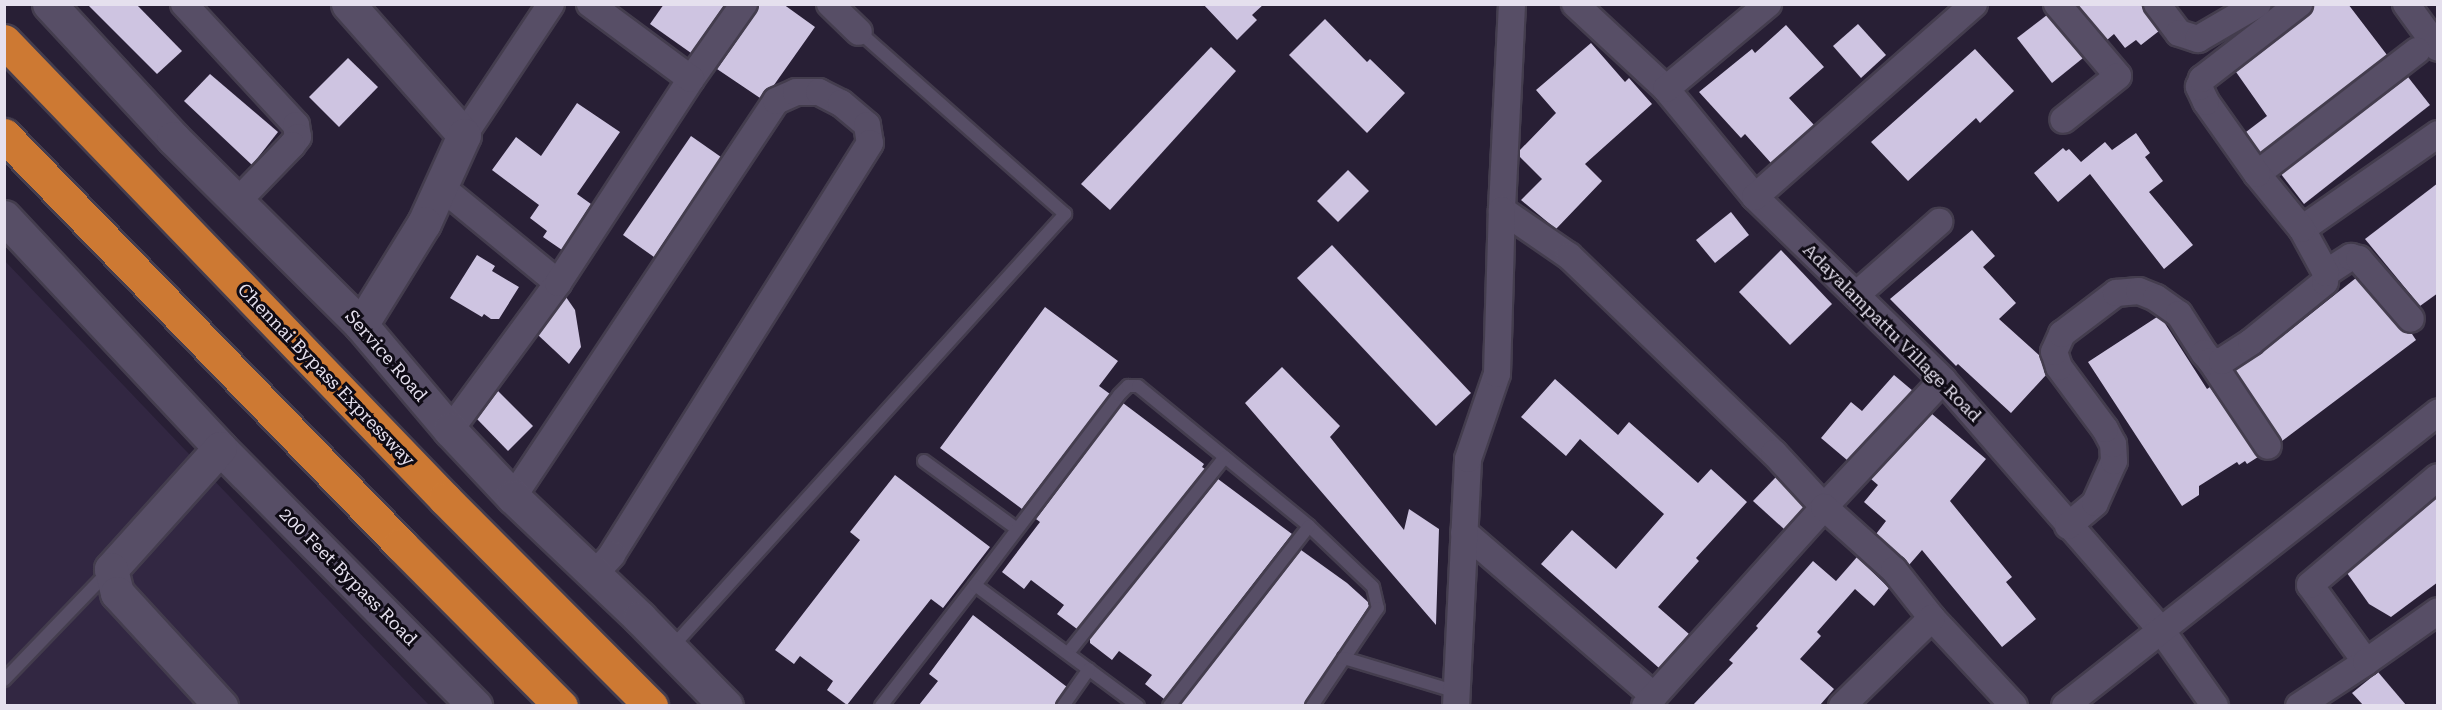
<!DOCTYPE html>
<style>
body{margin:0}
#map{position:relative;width:2442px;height:710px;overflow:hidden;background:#281f35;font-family:"Roboto Serif",serif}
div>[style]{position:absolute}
.built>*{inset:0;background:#322742}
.building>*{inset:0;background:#cec4e1}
.roads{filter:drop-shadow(2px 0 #443d4e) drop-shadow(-2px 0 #443d4e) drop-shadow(0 2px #443d4e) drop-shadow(0 -2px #443d4e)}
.lane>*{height:12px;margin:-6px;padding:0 6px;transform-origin:6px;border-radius:6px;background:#574e66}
.street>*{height:26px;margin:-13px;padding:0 13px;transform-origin:13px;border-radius:13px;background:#574e66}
.secondary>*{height:33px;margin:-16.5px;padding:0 16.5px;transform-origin:16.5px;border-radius:16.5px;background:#574e66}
.highway>*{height:33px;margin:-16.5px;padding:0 16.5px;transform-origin:16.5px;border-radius:16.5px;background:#cd7933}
span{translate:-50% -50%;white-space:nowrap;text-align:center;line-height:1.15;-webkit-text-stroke:6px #0f0b15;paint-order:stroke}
.street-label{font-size:18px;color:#e5e0ee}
.frame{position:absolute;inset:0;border:6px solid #e5e0ee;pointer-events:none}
</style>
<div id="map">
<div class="built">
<i style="clip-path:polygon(4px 260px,373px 647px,429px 705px,5px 705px)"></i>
</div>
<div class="building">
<i style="clip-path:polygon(87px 4px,136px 4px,182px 51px,157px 74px)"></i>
<i style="clip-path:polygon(664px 4px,725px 4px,691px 53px,650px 24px)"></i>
<i style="clip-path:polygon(759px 4px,783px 4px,815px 27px,774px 85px,760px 98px,717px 69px,756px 13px)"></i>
<i style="clip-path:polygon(1203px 4px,1264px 4px,1252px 15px,1257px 20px,1237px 40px)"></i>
<i style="clip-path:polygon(2077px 4px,2140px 4px,2159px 31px,2141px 45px,2136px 40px,2125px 48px,2114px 34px,2107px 40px)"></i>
<i style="clip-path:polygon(2314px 4px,2348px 4px,2387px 55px,2260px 153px,2246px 132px,2267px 116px,2236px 72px,2308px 16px)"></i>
<i style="clip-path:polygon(2047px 15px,2083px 58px,2052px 83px,2017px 38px)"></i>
<i style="clip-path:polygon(1325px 19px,1367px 62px,1370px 59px,1405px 93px,1367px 133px,1289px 55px)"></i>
<i style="clip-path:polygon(1858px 24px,1886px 55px,1861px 78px,1833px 46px)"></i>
<i style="clip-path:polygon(1786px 25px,1824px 67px,1789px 98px,1814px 125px,1771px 163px,1745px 134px,1741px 138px,1699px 92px,1752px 49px,1755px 53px)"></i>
<i style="clip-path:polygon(1591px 43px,1625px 82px,1629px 78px,1652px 104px,1585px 164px,1602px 181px,1556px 229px,1521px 200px,1542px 179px,1520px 157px,1520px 150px,1556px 113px,1536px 90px)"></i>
<i style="clip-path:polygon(1211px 47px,1236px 71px,1110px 210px,1081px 184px)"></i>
<i style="clip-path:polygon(1975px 49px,2014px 91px,1980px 123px,1976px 118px,1908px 181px,1871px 142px)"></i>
<i style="clip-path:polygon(348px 58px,378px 87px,339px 127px,309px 97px)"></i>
<i style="clip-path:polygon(210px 74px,278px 132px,252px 165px,184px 101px)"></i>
<i style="clip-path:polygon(2408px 77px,2430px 105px,2304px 204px,2281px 174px)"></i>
<i style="clip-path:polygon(577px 103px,620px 132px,577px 194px,591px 204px,562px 250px,543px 237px,547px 231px,530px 218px,539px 205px,492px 170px,516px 137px,541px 156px)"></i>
<i style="clip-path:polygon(2136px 133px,2150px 153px,2145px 157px,2163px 181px,2149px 192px,2193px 245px,2164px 269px,2090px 174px,2058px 202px,2034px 173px,2063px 148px,2066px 151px,2069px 149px,2081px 162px,2105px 142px,2112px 150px)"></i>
<i style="clip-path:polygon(691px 136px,721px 157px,654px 257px,623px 235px)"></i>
<i style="clip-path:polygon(1348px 170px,1369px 191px,1338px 222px,1317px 201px)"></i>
<i style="clip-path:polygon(2438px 183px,2438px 293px,2420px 306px,2365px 239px)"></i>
<i style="clip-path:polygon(1731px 212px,1749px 235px,1715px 263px,1696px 240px)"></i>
<i style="clip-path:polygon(1972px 230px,1995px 256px,1983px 267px,2016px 303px,1999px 319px,2040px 356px,2046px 375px,2011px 413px,1958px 364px,1956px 366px,1890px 299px)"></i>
<i style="clip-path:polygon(1332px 245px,1471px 393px,1436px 426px,1297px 278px)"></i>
<i style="clip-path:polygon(1781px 250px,1832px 304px,1790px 345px,1739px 292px)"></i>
<i style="clip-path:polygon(477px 255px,495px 266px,492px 271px,519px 287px,499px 319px,491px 319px,484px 314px,482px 317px,450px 298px)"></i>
<i style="clip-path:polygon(2356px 278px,2400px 329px,2412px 334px,2416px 340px,2282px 441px,2235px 370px,2260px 354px)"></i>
<i style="clip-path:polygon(566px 297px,575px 310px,581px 347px,569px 364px,538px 335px)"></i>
<i style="clip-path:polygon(1045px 307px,1118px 361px,1099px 386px,1110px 394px,1022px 509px,940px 448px)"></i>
<i style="clip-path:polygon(2157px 317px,2164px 322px,2207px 389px,2210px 387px,2258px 457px,2247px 464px,2245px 461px,2239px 465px,2237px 462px,2199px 486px,2199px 495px,2182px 506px,2088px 362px)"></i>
<i style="clip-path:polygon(1282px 367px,1340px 426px,1330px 437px,1404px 530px,1409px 509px,1439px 529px,1436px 625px,1245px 403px)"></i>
<i style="clip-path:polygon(1894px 375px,1913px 391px,1847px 460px,1821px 438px,1851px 402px,1862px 411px)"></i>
<i style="clip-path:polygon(1555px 379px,1618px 435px,1629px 422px,1698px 483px,1711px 469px,1747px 502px,1696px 558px,1699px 561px,1658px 607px,1689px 634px,1659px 668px,1541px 564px,1572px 530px,1616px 569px,1664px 514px,1580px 439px,1566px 456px,1521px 417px)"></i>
<i style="clip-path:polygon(498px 391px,533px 426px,508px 451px,477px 419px)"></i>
<i style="clip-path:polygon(1123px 403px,1204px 464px,1202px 467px,1205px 469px,1077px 629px,1057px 614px,1064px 605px,1031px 580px,1024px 589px,1002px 572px,1040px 522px,1036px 519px)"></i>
<i style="clip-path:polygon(1932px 414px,1986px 459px,1950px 501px,2012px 577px,2006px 582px,2036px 619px,2002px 647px,1922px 550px,1909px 565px,1876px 534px,1886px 521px,1864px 502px,1878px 485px,1871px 479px)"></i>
<i style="clip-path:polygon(895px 475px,990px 547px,943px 608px,931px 599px,847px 705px,827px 690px,833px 681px,800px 656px,794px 664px,775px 650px,860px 540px,850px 532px)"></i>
<i style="clip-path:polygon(1776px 477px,1804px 507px,1784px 529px,1753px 501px)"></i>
<i style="clip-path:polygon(1218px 479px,1292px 534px,1164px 699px,1145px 684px,1152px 675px,1119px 651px,1112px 660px,1090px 643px,1090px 638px)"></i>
<i style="clip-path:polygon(2438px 497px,2438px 582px,2391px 617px,2369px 604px,2347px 573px)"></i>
<i style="clip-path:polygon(1301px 550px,1347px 583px,1368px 602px,1369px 606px,1304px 705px,1180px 705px)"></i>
<i style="clip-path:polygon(1857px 557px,1889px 588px,1874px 606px,1855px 589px,1817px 632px,1821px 636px,1800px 659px,1834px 689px,1820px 705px,1693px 705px,1733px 663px,1729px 660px,1758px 628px,1756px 626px,1813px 561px,1836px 581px)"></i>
<i style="clip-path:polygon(973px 615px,1067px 687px,1055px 705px,919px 705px,938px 681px,929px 674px)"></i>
<i style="clip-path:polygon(2378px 672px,2406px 705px,2363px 705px,2352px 693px)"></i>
</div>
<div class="roads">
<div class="lane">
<i style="left:924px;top:461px;width:115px;rotate:36.2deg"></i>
<i style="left:975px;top:585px;width:238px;rotate:-52.8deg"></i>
<i style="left:1119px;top:395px;width:13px;rotate:-45deg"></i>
<i style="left:1128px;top:386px;width:10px"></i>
<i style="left:1138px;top:386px;width:221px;rotate:39.3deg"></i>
<i style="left:1309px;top:526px;width:88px;rotate:43.6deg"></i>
<i style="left:1373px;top:587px;width:22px;rotate:77deg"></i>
<i style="left:1378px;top:608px;width:118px;rotate:124deg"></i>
<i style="left:672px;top:647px;width:585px;rotate:-47.77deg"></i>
<i style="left:1065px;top:214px;width:275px;rotate:-138.5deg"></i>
<i style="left:1068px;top:653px;width:251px;rotate:-51.3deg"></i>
<i style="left:1344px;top:658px;width:118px;rotate:16.7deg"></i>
<i style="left:4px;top:680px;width:150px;rotate:-46.1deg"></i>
<i style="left:881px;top:706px;width:153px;rotate:-52.2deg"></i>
<i style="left:975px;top:585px;width:203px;rotate:36.6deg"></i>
<i style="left:1063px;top:706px;width:45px;rotate:-54.9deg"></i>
<i style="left:1169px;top:706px;width:228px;rotate:-52.1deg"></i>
</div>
<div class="street">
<i style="left:184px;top:4px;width:165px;rotate:47.2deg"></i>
<i style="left:296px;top:125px;width:12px;rotate:81deg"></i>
<i style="left:298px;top:137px;width:10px;rotate:127deg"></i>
<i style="left:292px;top:145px;width:79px;rotate:134deg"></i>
<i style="left:830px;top:4px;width:40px;rotate:44deg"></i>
<i style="left:1512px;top:4px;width:206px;rotate:92.8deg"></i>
<i style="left:1502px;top:210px;width:81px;rotate:34.5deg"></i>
<i style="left:1569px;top:256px;width:284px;rotate:43.9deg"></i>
<i style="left:1774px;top:453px;width:74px;rotate:47.2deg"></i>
<i style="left:1824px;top:507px;width:174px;rotate:-46.9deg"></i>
<i style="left:1575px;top:4px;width:125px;rotate:43deg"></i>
<i style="left:1666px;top:89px;width:140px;rotate:50.5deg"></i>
<i style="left:1755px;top:197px;width:262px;rotate:44.2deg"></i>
<i style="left:1943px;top:380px;width:332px;rotate:48.9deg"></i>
<i style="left:2161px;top:630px;width:93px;rotate:54.6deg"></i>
<i style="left:2057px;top:4px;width:94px;rotate:49.7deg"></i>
<i style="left:2118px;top:76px;width:70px;rotate:141.3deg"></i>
<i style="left:2157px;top:4px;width:36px;rotate:53deg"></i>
<i style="left:2179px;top:33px;width:20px;rotate:18deg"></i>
<i style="left:2198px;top:39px;width:69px;rotate:-30.3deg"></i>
<i style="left:2406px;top:4px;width:54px;rotate:54deg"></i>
<i style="left:691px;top:79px;width:92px;rotate:-54.8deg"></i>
<i style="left:1666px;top:89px;width:133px;rotate:-39.8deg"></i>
<i style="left:464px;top:135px;width:157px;rotate:-56.4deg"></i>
<i style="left:2257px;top:174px;width:202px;rotate:-37.6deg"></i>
<i style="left:440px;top:186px;width:153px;rotate:39.4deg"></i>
<i style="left:1755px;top:197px;width:292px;rotate:-41.4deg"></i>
<i style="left:2302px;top:229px;width:166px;rotate:-34.9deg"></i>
<i style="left:2326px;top:273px;width:30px;rotate:-33deg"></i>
<i style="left:2351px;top:257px;width:8px;rotate:14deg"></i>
<i style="left:2359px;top:259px;width:79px;rotate:49.1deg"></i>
<i style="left:1856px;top:295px;width:111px;rotate:-41.3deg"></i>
<i style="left:2211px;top:361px;width:102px;rotate:56.2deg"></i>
<i style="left:450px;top:430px;width:182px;rotate:-53.7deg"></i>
<i style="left:558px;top:283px;width:244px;rotate:-56.9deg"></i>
<i style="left:691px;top:79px;width:126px;rotate:-143.4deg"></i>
<i style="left:513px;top:497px;width:475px;rotate:-56.4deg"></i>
<i style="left:776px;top:101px;width:22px;rotate:-24deg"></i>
<i style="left:796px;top:92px;width:23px"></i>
<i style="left:819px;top:92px;width:25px;rotate:27deg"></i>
<i style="left:841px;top:103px;width:34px;rotate:40deg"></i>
<i style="left:867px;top:125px;width:18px;rotate:81deg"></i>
<i style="left:870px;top:143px;width:486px;rotate:122.1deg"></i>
<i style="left:612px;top:555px;width:26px;rotate:133deg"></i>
<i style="left:2068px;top:526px;width:35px;rotate:-40deg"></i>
<i style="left:2095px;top:503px;width:46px;rotate:-65.7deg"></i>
<i style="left:2114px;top:461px;width:17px;rotate:-93deg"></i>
<i style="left:2113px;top:444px;width:17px;rotate:-118deg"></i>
<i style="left:2105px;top:429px;width:77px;rotate:-126.6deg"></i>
<i style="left:2059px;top:367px;width:16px;rotate:-108deg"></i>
<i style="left:2054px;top:352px;width:20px;rotate:-66deg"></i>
<i style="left:2062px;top:334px;width:68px;rotate:-37.2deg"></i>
<i style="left:2116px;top:293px;width:23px;rotate:-5deg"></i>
<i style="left:2139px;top:291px;width:18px;rotate:22deg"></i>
<i style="left:2156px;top:298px;width:28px;rotate:35deg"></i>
<i style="left:2179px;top:314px;width:46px;rotate:57.3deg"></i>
<i style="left:2204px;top:353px;width:11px;rotate:49deg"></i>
<i style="left:2211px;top:361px;width:11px"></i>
<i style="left:2222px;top:361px;width:35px;rotate:-33deg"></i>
<i style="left:2251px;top:342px;width:95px;rotate:-39deg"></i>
<i style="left:2325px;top:282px;width:9px;rotate:-84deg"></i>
<i style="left:2326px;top:273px;width:50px;rotate:-118.6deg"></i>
<i style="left:2302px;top:229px;width:71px;rotate:-129.3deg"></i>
<i style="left:2257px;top:174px;width:88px;rotate:-125.3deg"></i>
<i style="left:2206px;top:102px;width:17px;rotate:-115deg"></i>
<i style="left:2199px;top:87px;width:9px;rotate:-69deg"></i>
<i style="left:2202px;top:79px;width:123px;rotate:-37.7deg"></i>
<i style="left:1464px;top:532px;width:251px;rotate:40.8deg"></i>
<i style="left:2366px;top:662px;width:95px;rotate:-126deg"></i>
<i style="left:2310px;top:585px;width:167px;rotate:-40.2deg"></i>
<i style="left:1456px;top:706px;width:247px;rotate:-87.2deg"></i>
<i style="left:1468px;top:459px;width:90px;rotate:-71.2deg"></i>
<i style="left:1497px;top:374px;width:164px;rotate:-88.3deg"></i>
<i style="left:1645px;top:706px;width:268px;rotate:-48deg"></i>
<i style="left:1824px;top:507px;width:94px;rotate:42deg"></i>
<i style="left:1894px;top:570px;width:61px;rotate:51.6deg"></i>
<i style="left:1932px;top:618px;width:120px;rotate:47deg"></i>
<i style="left:1842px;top:706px;width:126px;rotate:-44.4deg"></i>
<i style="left:2065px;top:706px;width:475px;rotate:-38.2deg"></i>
<i style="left:2299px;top:706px;width:80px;rotate:-33.3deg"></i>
<i style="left:2366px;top:662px;width:88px;rotate:-35.3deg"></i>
</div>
<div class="secondary">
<i style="left:49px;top:4px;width:183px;rotate:47.2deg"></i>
<i style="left:173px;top:138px;width:265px;rotate:44.8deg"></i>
<i style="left:361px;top:325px;width:138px;rotate:49.7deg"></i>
<i style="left:450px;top:430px;width:92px;rotate:46.8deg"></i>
<i style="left:513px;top:497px;width:175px;rotate:43.6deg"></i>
<i style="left:640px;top:618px;width:123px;rotate:45.7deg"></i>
<i style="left:348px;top:4px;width:175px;rotate:48.5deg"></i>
<i style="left:464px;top:135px;width:97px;rotate:114.4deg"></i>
<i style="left:424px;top:223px;width:120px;rotate:121.7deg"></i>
<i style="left:4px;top:217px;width:316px;rotate:46.9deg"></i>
<i style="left:220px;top:448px;width:363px;rotate:45.3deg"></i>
<i style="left:220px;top:448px;width:163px;rotate:132deg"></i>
<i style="left:111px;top:569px;width:25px;rotate:76deg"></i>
<i style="left:117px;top:593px;width:154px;rotate:47.4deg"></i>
</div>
<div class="highway">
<i style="left:4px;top:41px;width:636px;rotate:46.08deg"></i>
<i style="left:445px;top:499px;width:292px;rotate:45.1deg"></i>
<i style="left:4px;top:135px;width:571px;rotate:45.92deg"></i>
<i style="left:401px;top:545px;width:227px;rotate:45.2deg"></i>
</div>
</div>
<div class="street-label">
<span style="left:1892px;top:333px;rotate:45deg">Adayalampattu Village Road</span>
<span style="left:386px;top:356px;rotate:49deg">Service Road</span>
<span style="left:326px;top:375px;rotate:46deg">Chennai Bypass Expressway</span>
<span style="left:348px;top:577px;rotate:45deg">200 Feet Bypass Road</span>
</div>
<div class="frame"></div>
</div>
